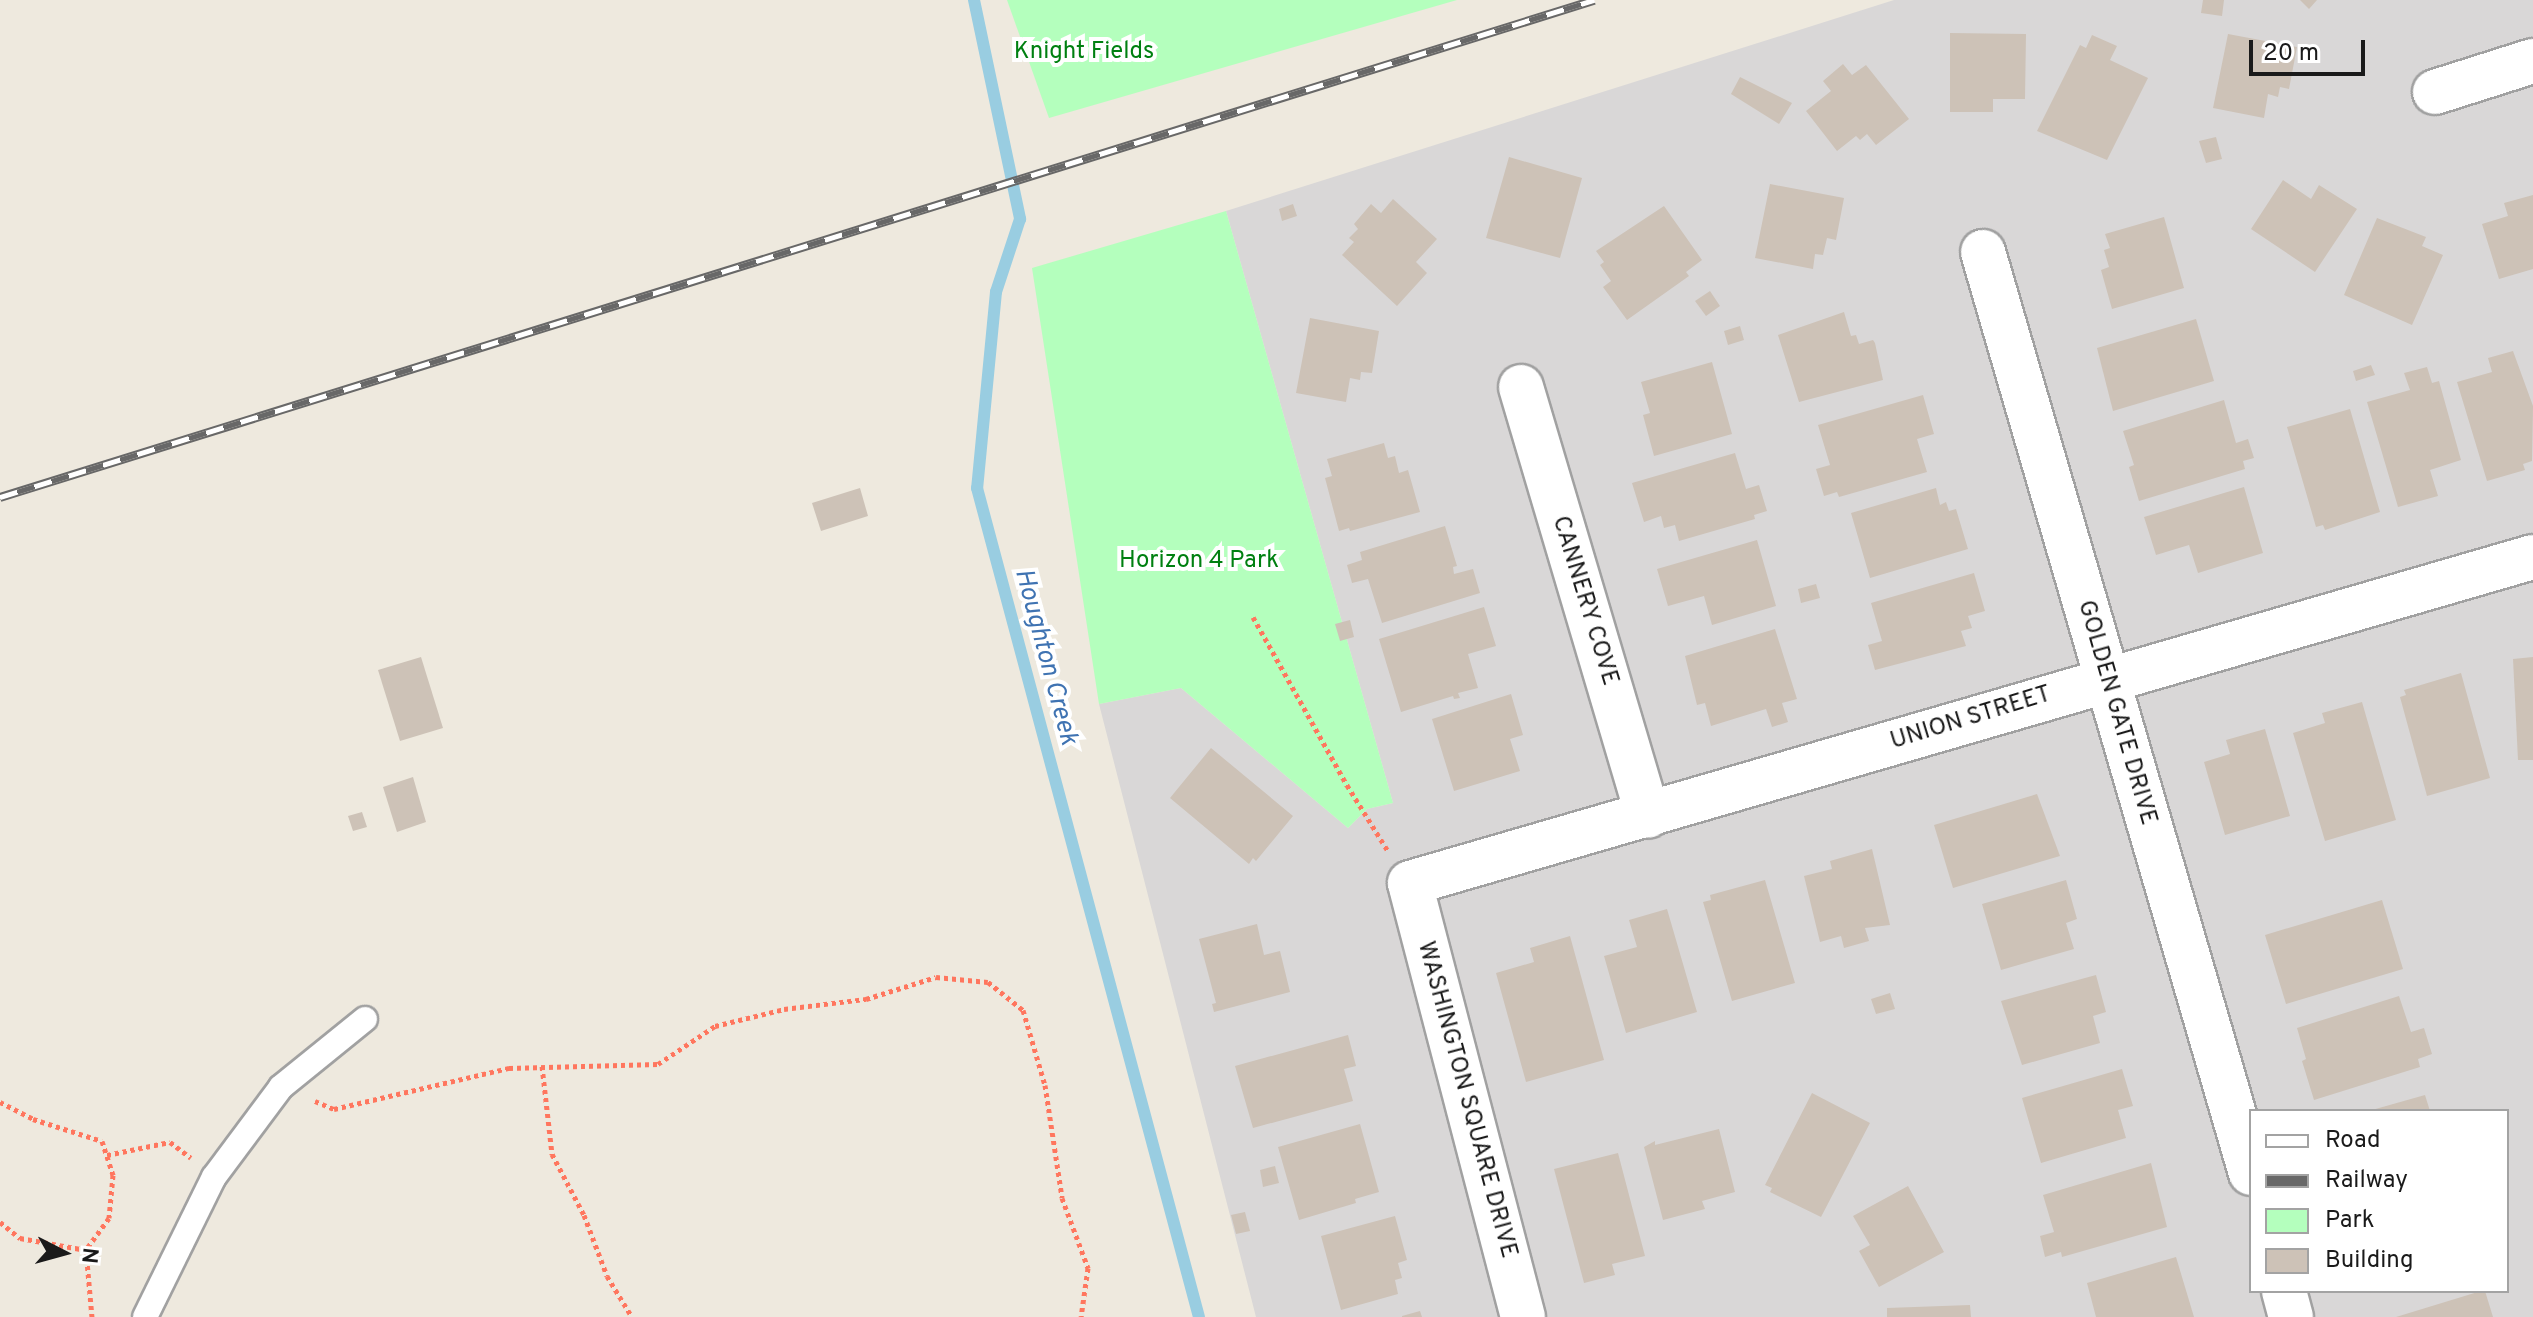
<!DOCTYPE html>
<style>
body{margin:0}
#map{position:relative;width:2533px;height:1317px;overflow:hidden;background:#eee9de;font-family:Overpass,sans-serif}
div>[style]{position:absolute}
.residential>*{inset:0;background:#d9d7d7}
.park>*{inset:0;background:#b4ffbd}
.stream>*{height:12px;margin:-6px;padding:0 6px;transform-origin:6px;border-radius:6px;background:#99cde1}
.building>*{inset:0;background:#cdc2b7}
.path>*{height:5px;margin-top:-2.5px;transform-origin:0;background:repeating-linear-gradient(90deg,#ff765e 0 4px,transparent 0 8px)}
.roads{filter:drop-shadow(2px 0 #a1a1a1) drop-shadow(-2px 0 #a1a1a1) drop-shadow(0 2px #a1a1a1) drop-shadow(0 -2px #a1a1a1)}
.lane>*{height:24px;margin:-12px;padding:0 12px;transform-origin:12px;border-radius:12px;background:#fff}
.street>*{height:44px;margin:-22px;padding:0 22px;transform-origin:22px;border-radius:22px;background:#fff}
.rail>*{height:9px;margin-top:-4.5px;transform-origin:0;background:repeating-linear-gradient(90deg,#fff 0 18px,#686868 0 36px);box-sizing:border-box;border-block:2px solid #686868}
span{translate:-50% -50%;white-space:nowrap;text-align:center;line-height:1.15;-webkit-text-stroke:8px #fff;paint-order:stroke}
.park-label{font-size:24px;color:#008011}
.street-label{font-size:24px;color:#1a1a1a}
.water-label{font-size:26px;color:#3f73b2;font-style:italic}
.legend{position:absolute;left:2249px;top:1109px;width:260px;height:184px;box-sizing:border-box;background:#fff;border:2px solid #a3a3a3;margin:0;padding:10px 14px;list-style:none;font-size:24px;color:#1a1a1a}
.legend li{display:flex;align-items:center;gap:16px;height:40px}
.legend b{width:40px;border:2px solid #a3a3a3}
.north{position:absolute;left:24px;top:1213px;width:80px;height:80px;-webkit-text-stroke:6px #fff;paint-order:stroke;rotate:96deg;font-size:22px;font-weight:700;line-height:32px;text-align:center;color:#1a1a1a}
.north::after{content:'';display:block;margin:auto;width:28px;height:36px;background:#1a1a1a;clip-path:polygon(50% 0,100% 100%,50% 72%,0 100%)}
.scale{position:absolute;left:2249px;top:40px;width:116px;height:36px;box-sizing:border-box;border:4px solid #1a1a1a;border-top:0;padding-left:10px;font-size:24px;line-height:28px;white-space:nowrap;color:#1a1a1a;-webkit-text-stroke:6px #fff;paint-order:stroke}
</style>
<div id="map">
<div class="residential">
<i style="clip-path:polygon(evenodd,1894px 0,2533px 0,2533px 1317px,1256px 1317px,1099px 704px,1181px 688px,1348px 828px,1367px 809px,1393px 803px,1226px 211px,1894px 0,2251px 1111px,2507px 1111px,2507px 1291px,2251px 1291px,2251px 1111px)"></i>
</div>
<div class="park">
<i style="clip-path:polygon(1007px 0,1457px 0,1049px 118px)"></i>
<i style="clip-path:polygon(1226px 211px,1393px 803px,1367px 809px,1348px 828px,1181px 688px,1099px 704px,1032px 268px)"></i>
</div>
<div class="stream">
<i style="left:974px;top:0;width:224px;rotate:78.1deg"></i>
<i style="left:1020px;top:219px;width:77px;rotate:108.2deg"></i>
<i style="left:996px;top:292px;width:197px;rotate:95.5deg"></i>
<i style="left:977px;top:488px;width:858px;rotate:75.01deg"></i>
</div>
<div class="building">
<i style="clip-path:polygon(2203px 0,2224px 0,2222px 16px,2201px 13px)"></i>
<i style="clip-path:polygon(2300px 0,2317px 0,2309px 9px)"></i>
<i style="clip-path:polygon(1950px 33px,2026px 34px,2025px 99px,1993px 99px,1993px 112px,1950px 112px)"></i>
<i style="clip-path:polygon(2228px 34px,2297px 47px,2289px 89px,2280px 87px,2278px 97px,2268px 94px,2264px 118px,2213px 108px)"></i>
<i style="clip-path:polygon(2092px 35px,2117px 46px,2110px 60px,2148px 78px,2107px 160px,2037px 131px,2080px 45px,2086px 48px)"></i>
<i style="clip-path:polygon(1843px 64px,1852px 75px,1866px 65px,1909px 119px,1876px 145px,1867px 134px,1860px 140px,1856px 136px,1837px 151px,1806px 111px,1831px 91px,1823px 81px)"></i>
<i style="clip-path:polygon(1740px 77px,1792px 103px,1779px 124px,1731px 94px)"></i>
<i style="clip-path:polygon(2216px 137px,2222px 159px,2206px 163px,2199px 141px)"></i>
<i style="clip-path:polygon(1509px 157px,1582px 178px,1560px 258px,1486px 238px)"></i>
<i style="clip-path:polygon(2283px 180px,2311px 199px,2319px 185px,2357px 209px,2315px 272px,2251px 229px)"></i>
<i style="clip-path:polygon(1770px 184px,1844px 198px,1836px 240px,1827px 238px,1823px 255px,1815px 254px,1813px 269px,1755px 258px)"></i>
<i style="clip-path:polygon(2533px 195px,2533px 269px,2499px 279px,2482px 224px,2508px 216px,2504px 203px)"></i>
<i style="clip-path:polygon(1393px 199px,1437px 239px,1416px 262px,1427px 273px,1397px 306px,1342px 255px,1354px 242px,1349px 238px,1358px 229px,1354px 224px,1371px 204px,1381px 213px)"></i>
<i style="clip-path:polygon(1293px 204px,1297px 216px,1282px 221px,1279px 209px)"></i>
<i style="clip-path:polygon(1664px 206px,1702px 260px,1686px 272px,1689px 276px,1627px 320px,1603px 287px,1611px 281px,1600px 265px,1604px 262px,1596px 251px)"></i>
<i style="clip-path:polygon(2164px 217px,2184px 288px,2112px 309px,2101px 270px,2109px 267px,2104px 250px,2110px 248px,2105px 234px)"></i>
<i style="clip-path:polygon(2377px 218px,2426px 237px,2422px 246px,2443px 255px,2412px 325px,2344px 295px)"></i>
<i style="clip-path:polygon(1710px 291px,1720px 306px,1706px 316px,1695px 301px)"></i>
<i style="clip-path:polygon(1844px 312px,1851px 336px,1856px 335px,1859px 344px,1873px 340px,1875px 343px,1883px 380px,1799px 402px,1778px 335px)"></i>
<i style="clip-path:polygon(1310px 318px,1379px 331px,1372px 373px,1361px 372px,1360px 380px,1350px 378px,1346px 402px,1296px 393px)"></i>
<i style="clip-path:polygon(2196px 319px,2214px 381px,2113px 411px,2097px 348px)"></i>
<i style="clip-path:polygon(1740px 326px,1744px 340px,1728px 345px,1724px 331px)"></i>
<i style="clip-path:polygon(2513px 351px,2533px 406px,2532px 461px,2523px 464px,2525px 470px,2487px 481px,2457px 382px,2492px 372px,2488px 358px)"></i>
<i style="clip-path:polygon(1712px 362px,1732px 434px,1654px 456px,1643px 415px,1650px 413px,1641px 382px)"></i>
<i style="clip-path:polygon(2371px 365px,2375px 375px,2356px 381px,2353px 371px)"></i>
<i style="clip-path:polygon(2427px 367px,2432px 383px,2439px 381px,2461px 460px,2430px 470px,2438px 496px,2398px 507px,2367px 402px,2410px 390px,2404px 373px)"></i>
<i style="clip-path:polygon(1923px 395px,1934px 434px,1917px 439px,1927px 472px,1839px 497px,1837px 492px,1824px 496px,1816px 469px,1830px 465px,1818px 425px)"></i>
<i style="clip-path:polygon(2224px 400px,2236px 443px,2248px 439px,2254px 458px,2243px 461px,2245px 469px,2139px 501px,2129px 467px,2134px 465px,2123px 431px)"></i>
<i style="clip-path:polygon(2350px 409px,2380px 512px,2325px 530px,2323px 525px,2316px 527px,2287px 427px)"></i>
<i style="clip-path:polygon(1384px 443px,1388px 458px,1395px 456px,1399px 473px,1408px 470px,1420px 512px,1350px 531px,1349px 528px,1339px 531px,1325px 478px,1332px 476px,1327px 459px)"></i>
<i style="clip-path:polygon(1735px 453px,1746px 489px,1759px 485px,1767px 511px,1754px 515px,1755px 519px,1679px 541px,1675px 525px,1664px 528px,1661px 516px,1644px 522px,1632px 483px)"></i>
<i style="clip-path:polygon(2244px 487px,2263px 553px,2198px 573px,2189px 545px,2156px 555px,2144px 517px)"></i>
<i style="clip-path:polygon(860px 488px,868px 516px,821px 531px,812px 503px)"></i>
<i style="clip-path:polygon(1936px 488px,1940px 505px,1946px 502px,1949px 511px,1956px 509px,1968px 549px,1870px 578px,1851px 513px)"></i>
<i style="clip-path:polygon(1445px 526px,1457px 566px,1453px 567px,1454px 574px,1473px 569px,1480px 593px,1382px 623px,1368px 579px,1352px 583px,1347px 565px,1362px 560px,1360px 552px)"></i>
<i style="clip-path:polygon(1757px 540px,1776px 606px,1712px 625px,1704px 596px,1668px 606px,1657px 569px)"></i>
<i style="clip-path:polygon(1974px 573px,1985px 611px,1968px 616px,1972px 628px,1961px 631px,1966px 646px,1875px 670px,1868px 645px,1882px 641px,1871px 603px)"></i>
<i style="clip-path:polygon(1816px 584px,1820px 598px,1801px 603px,1798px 589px)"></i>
<i style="clip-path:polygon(1484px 607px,1496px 646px,1468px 654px,1478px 688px,1458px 693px,1460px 698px,1454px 699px,1453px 696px,1401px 712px,1379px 639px)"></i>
<i style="clip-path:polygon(1350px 620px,1354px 637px,1340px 641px,1335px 624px)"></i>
<i style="clip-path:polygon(1775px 629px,1797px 699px,1782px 703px,1788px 722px,1772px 727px,1766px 709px,1711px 726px,1705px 703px,1697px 705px,1685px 656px)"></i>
<i style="clip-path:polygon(421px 657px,443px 728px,400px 741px,378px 670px)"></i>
<i style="clip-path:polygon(2533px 657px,2533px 760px,2518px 760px,2513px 659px)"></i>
<i style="clip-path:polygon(2461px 673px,2490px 778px,2427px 796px,2400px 697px,2406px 695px,2404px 690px)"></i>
<i style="clip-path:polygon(1511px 694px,1523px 735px,1510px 739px,1520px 771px,1454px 791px,1432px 719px)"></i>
<i style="clip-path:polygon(2362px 702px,2396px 820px,2325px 841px,2293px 733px,2325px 723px,2322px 713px)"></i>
<i style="clip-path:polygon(2265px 729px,2290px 816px,2225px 835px,2204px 762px,2230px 754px,2226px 740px)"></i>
<i style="clip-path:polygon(1211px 748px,1293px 816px,1256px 861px,1253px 858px,1249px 864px,1170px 798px)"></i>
<i style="clip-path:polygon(413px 777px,426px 822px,397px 832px,383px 787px)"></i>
<i style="clip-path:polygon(2037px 794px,2060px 856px,1953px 888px,1934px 825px)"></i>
<i style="clip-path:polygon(362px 812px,367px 827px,353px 831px,348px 816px)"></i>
<i style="clip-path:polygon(1872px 849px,1890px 925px,1865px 928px,1869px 941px,1844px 948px,1841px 936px,1820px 942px,1804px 876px,1832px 869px,1830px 861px)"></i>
<i style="clip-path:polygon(1765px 880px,1795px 983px,1732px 1001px,1703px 902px,1711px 900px,1710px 895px)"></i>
<i style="clip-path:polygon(2066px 880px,2077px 919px,2066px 923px,2074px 949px,2001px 970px,1982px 904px)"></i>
<i style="clip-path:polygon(2382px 900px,2403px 969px,2286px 1004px,2265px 935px)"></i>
<i style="clip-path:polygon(1667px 909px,1697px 1012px,1626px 1033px,1604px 956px,1637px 947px,1629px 920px)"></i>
<i style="clip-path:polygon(1257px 924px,1264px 955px,1280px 951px,1290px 992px,1214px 1012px,1212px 1004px,1216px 1003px,1199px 939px)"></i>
<i style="clip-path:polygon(1570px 936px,1604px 1060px,1526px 1082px,1496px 973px,1534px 962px,1530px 948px)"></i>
<i style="clip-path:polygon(2096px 975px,2106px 1012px,2093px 1016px,2100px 1043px,2022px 1065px,2001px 1001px)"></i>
<i style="clip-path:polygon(1890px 993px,1895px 1009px,1876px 1014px,1871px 999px)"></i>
<i style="clip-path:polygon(2399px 996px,2411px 1032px,2424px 1028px,2432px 1054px,2418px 1059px,2420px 1067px,2314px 1100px,2302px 1061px,2306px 1059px,2297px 1028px)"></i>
<i style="clip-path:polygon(1348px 1035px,1356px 1066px,1344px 1069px,1353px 1101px,1253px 1128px,1235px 1066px)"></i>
<i style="clip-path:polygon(2122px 1069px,2133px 1106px,2118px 1110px,2126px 1138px,2041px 1163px,2022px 1098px)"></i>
<i style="clip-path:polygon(1812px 1093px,1870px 1123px,1821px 1217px,1770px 1192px,1772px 1188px,1765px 1185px)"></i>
<i style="clip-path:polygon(2425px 1095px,2430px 1111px,2372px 1111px,2372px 1110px)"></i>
<i style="clip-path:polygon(1360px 1124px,1379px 1192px,1355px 1199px,1356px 1203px,1299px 1220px,1278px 1147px)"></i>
<i style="clip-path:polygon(1719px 1129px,1735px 1192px,1702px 1201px,1705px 1209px,1663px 1220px,1644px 1147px,1655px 1141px,1655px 1145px)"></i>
<i style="clip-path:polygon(1618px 1153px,1645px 1256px,1612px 1264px,1615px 1275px,1584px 1283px,1554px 1169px)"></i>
<i style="clip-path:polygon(2151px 1163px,2167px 1227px,2062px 1257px,2061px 1252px,2045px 1257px,2040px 1236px,2054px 1232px,2043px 1195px)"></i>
<i style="clip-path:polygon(1275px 1166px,1279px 1183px,1263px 1187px,1260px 1170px)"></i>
<i style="clip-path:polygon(1908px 1186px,1944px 1252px,1879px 1287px,1859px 1251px,1870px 1245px,1853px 1216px)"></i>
<i style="clip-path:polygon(1245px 1212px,1250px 1231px,1236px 1234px,1231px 1215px)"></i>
<i style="clip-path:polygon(1395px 1216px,1407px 1260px,1398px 1263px,1402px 1278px,1395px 1280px,1398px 1294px,1341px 1310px,1321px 1236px)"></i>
<i style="clip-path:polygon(2176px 1257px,2194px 1317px,2096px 1317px,2087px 1283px)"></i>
<i style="clip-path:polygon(2481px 1291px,2485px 1291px,2493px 1317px,2396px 1317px)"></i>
<i style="clip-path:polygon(1970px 1305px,1971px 1317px,1887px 1317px,1887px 1308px)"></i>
<i style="clip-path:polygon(1420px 1311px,1422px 1317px,1402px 1317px,1402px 1316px)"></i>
</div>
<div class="path">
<i style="left:1253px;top:617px;width:193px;rotate:60.8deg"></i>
<i style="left:1347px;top:785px;width:78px;rotate:58.2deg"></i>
<i style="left:542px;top:1066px;width:89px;rotate:83.5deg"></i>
<i style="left:552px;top:1154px;width:69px;rotate:62.3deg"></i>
<i style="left:584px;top:1215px;width:65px;rotate:69.3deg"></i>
<i style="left:607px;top:1276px;width:48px;rotate:58.6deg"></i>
<i style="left:315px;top:1101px;width:21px;rotate:23deg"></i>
<i style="left:334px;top:1109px;width:180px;rotate:-13.2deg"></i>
<i style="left:509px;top:1068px;width:149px;rotate:-1.5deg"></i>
<i style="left:658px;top:1064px;width:69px;rotate:-33.7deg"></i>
<i style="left:715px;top:1026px;width:71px;rotate:-13.8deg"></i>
<i style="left:784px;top:1009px;width:83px;rotate:-7deg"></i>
<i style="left:866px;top:999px;width:73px;rotate:-17.4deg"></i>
<i style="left:936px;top:977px;width:52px;rotate:5.5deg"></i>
<i style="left:988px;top:982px;width:45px;rotate:38.7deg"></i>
<i style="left:1023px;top:1010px;width:78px;rotate:73.7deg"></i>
<i style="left:1045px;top:1085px;width:114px;rotate:81.4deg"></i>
<i style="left:1062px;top:1198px;width:75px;rotate:69.6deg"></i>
<i style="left:1088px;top:1268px;width:49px;rotate:98.1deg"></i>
<i style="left:0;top:1102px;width:37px;rotate:27deg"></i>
<i style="left:33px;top:1119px;width:72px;rotate:17.7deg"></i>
<i style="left:102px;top:1141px;width:36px;rotate:72deg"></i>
<i style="left:113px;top:1175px;width:43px;rotate:95.3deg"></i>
<i style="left:109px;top:1218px;width:39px;rotate:126deg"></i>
<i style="left:86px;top:1250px;width:67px;rotate:84.9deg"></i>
<i style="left:107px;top:1155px;width:64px;rotate:-11.7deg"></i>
<i style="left:170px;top:1142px;width:26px;rotate:37deg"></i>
<i style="left:0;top:1222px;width:26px;rotate:39deg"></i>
<i style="left:20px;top:1238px;width:67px;rotate:10.3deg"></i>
</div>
<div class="roads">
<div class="lane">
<i style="left:145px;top:1317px;width:156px;rotate:-63.8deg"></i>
<i style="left:214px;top:1177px;width:112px;rotate:-53.3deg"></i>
<i style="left:281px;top:1087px;width:108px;rotate:-39deg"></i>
</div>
<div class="street">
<i style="left:2435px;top:92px;width:103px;rotate:-17.6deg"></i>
<i style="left:1983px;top:252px;width:959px;rotate:73.78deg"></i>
<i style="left:1521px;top:387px;width:447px;rotate:73.5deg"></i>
<i style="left:2284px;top:1291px;width:27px;rotate:75deg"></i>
<i style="left:1523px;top:1317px;width:448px;rotate:-104.6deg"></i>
<i style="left:1410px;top:883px;width:1169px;rotate:-16.19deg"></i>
</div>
</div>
<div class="rail">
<i style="left:0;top:497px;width:1670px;rotate:-17.32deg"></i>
</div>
<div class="park-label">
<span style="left:1084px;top:53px">Knight Fields</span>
<span style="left:1199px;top:562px">Horizon 4 Park</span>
</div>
<div class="street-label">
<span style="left:1584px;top:601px;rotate:73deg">CANNERY COVE</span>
<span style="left:2116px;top:713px;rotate:74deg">GOLDEN GATE DRIVE</span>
<span style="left:1971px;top:719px;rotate:-17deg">UNION STREET</span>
<span style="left:1466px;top:1100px;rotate:75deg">WASHINGTON SQUARE DRIVE</span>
</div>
<div class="water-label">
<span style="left:1045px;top:657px;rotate:75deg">Houghton Creek</span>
</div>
<ul class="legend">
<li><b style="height:10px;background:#fff"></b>Road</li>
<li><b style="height:10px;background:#686868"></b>Railway</li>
<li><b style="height:22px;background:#b4ffbd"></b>Park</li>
<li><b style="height:22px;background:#cdc2b7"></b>Building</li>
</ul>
<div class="north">N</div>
<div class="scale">20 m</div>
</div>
